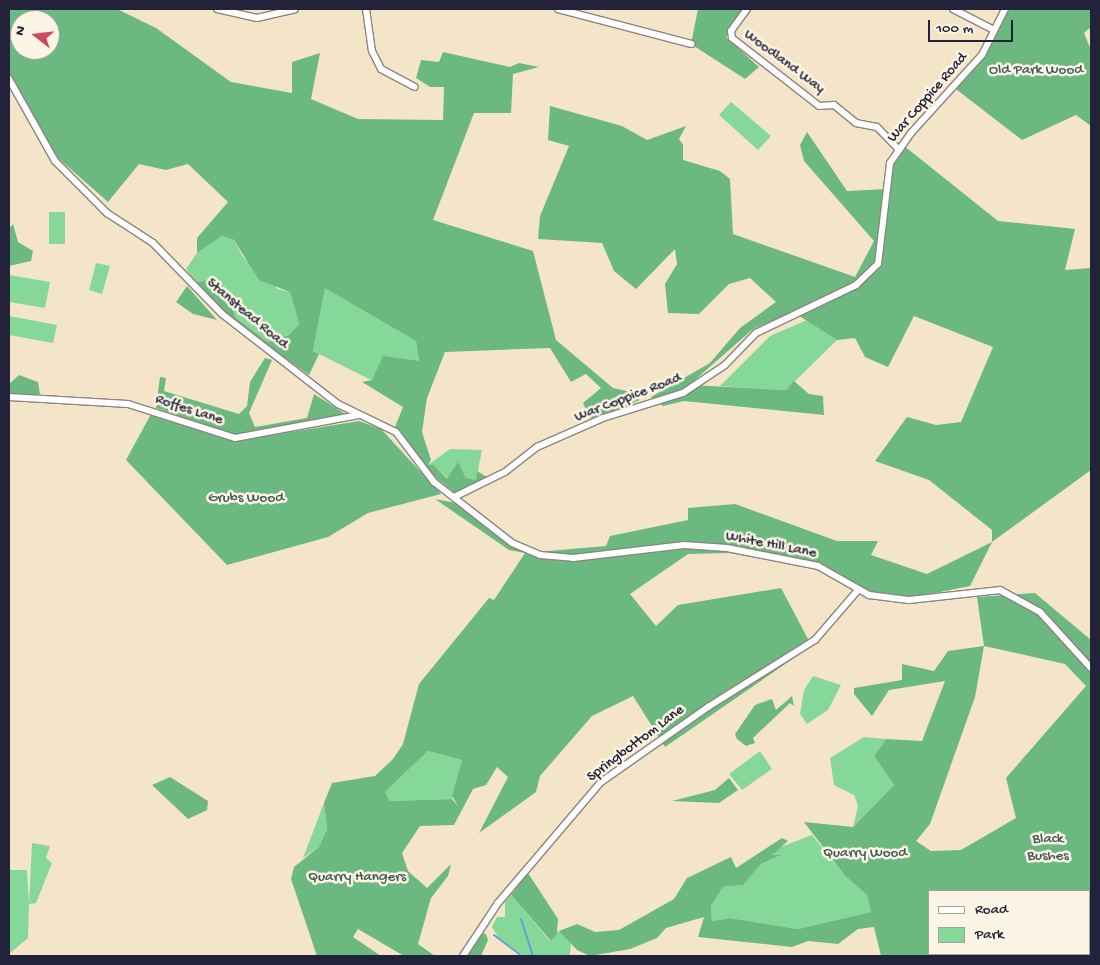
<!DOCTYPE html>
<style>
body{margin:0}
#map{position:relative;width:1100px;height:965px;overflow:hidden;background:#f4e5c9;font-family:"Gochi Hand",sans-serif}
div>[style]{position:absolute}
.green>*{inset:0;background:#86d899}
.forest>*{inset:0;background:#6cb881}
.stream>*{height:2px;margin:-1px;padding:0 1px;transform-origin:1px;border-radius:1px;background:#639fd4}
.roads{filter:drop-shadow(1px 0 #8b8482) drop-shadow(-1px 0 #8b8482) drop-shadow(0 1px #8b8482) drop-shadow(0 -1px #8b8482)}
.minor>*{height:6px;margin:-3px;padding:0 3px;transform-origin:3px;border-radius:3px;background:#fff}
span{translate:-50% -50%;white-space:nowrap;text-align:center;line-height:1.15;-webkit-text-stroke:5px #fcf5e5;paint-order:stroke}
.street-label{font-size:15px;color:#22223b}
.park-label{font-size:15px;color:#405957}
.frame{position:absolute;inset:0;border:10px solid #22223b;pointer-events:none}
.legend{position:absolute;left:928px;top:890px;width:162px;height:65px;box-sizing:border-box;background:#fcf5e5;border:1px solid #a5a1a1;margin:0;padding:6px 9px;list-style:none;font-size:15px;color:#22223b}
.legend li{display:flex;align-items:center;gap:10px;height:25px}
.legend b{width:25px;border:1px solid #a5a1a1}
.north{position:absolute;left:10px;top:10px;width:50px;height:50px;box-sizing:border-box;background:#fcf5e5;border:1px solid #a5a1a1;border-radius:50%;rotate:286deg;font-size:14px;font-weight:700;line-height:20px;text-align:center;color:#22223b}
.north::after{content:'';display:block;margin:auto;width:18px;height:22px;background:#d1495b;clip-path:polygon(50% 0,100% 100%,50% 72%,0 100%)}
.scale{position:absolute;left:928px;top:20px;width:85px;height:22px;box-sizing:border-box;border:2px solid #22223b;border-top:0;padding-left:6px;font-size:15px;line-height:18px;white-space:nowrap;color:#22223b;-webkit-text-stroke:4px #fcf5e5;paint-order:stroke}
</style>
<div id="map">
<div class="green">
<i style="clip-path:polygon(731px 102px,771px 136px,758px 150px,719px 115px)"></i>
<i style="clip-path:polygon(49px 212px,65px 212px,65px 244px,49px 244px)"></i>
<i style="clip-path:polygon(222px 236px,234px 240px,243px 257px,278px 289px,290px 292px,299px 324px,289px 335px,268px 342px,236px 318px,222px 285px,196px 283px,186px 269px,197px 253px)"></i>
<i style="clip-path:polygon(96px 263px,110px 266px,102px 294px,89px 290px)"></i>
<i style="clip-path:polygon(9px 275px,50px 282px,45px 308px,9px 302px)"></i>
<i style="clip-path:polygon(325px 287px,416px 341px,419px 361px,371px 380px,313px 351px)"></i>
<i style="clip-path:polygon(9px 316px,57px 325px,53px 343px,9px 335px)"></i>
<i style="clip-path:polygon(807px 320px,837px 340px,786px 390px,720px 386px,770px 336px)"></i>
<i style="clip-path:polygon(450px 449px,482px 450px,476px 480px,466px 478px,458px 463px,448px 479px,434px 465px,428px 465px)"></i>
<i style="clip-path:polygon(813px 676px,841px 685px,828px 710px,807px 724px,800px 714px,804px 690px)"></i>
<i style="clip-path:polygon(864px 737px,886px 739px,874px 756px,894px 785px,853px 827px,858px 806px,854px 795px,834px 785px,830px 758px)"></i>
<i style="clip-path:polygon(428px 751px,462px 760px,452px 799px,390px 801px,385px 792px)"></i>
<i style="clip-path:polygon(760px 751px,772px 769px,742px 790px,729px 774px)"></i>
<i style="clip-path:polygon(324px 803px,327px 829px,319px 847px,303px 858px)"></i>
<i style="clip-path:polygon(812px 835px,845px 876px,867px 895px,871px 912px,798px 929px,730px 918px,712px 921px,711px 906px,723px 887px,743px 885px,761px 864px,779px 856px,772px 855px,778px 848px)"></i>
<i style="clip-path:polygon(32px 843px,50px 846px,46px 858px,52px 863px,36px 903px,29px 904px,28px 938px,9px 954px,9px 870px,27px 870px,29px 903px)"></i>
<i style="clip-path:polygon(511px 895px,550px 941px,559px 931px,571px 941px,570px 956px,524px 956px,498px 937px,492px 927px,497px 917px,505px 917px,505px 902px)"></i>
</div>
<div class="forest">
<i style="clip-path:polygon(evenodd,9px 9px,117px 9px,156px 28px,231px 82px,292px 93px,292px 62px,320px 53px,311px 99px,358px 119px,443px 120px,444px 87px,430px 87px,416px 78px,421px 60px,439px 62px,443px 52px,510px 67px,519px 63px,539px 67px,513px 74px,511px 113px,474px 113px,433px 220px,533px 251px,556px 340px,613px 388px,631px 392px,640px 400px,591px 420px,583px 403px,601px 388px,586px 374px,571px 382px,550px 348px,445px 352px,427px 398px,422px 432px,431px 460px,428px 465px,434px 465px,447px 479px,458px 462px,466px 478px,476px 480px,477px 471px,487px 477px,455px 493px,434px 476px,395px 427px,403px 407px,362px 382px,372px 380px,383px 356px,419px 361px,416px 341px,325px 288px,313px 351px,319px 354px,309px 375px,229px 318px,196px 283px,208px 280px,222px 285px,236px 318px,268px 342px,289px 335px,299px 324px,290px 292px,259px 280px,234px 240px,222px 236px,197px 253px,197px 238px,228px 202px,188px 164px,166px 170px,139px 164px,108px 202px,58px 158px,9px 74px,9px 9px,20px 20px,50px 20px,50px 50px,20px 50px,20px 20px)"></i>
<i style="clip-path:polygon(698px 9px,744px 9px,726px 37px,759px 67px,745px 79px,691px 44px)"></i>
<i style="clip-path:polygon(1005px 9px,1091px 9px,1091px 27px,1084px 33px,1091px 50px,1091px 126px,1076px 115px,1022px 140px,952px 86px,982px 55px)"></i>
<i style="clip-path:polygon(evenodd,550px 106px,622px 126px,647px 140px,686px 126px,679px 139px,683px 145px,683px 160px,720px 171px,730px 179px,733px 234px,855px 277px,874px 241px,804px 161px,800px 145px,807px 132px,847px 191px,887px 189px,890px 163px,903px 145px,998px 221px,1075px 229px,1065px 270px,1091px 268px,1091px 470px,992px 542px,970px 586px,915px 597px,871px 592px,809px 567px,729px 553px,688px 554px,630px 594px,656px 626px,678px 605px,781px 588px,808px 639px,820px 640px,665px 747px,633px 696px,592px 716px,540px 776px,536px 792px,479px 833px,508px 777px,497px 767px,486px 785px,473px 789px,454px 825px,420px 826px,402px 853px,408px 871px,427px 888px,451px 864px,448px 876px,431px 898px,418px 944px,435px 956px,404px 956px,358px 929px,353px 937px,381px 956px,317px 956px,291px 879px,294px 867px,319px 847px,327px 829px,324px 803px,332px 783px,375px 776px,393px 759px,403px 744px,419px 684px,489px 598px,494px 600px,525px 553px,509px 550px,435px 499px,456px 503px,525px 553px,606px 546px,610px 536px,688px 520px,688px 508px,735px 504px,837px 541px,878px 541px,871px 555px,927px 574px,992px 542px,992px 530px,929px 480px,875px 461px,907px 417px,936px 425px,961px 422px,993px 347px,914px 316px,888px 367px,865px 357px,855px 338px,837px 340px,793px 312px,753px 329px,689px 385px,786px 390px,794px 381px,809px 394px,823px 396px,824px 415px,684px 401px,663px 406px,651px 397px,710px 363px,740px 328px,776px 302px,750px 278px,729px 284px,699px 314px,668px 313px,665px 284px,677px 264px,675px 249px,636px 289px,614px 271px,602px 243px,538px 239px,540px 216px,569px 146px,548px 140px,550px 106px,428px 751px,462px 760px,452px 796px,458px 806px,452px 799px,390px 801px,385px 792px,428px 751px)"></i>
<i style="clip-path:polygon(13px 224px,18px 242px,33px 251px,31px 261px,9px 266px,9px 229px)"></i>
<i style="clip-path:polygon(187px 286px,217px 320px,193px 314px,176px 302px)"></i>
<i style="clip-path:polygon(265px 358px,272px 360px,249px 413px,255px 427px,307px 418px,314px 394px,344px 413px,342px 418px,237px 436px,156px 408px,160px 377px,166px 378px,164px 391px,239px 414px,247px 406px,250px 382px)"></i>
<i style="clip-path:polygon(19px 375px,38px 382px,40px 394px,9px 394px,9px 384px)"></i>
<i style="clip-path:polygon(151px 414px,235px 441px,359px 421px,381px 429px,441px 494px,368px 513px,328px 537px,227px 565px,126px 460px)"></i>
<i style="clip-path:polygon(evenodd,1035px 593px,1091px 640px,1091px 956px,1043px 954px,1089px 954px,1089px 891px,929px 891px,929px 954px,1022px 956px,881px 956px,874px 927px,858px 929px,838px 944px,808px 941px,792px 947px,698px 937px,704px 917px,666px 928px,657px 938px,630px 949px,590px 956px,577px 950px,559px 931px,577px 924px,595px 932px,619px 930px,674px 899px,687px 878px,731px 857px,736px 868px,782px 838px,788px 841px,772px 855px,781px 855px,761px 864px,743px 885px,723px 887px,711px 906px,712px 921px,730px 918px,798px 929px,871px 912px,867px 895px,845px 876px,804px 822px,853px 827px,894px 785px,874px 756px,886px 739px,922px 741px,945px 681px,889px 690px,872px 716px,854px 694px,854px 688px,902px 680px,902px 664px,934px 671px,948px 651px,984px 646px,977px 597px,1035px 593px,984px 646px,1065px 664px,1086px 686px,1006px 778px,1016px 818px,961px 850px,931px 851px,916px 841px,930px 824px,975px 697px,984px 646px)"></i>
<i style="clip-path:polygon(792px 696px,794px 706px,790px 703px,753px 738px,755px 743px,746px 746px,737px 739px,735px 734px,755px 705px,772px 699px,776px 710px)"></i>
<i style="clip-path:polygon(170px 777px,208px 801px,207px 810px,188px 819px,152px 785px)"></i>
<i style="clip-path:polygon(729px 778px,738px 790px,719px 803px,672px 801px,715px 790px)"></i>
<i style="clip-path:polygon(528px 873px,558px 919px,557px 934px,551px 941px,511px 895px)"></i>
<i style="clip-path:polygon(475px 931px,486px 934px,488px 940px,481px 956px,460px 956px)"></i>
</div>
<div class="stream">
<i style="left:521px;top:919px;width:39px;rotate:72deg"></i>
<i style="left:494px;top:935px;width:35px;rotate:37deg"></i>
</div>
<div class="roads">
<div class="minor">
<i style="left:217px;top:9px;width:41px;rotate:12.7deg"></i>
<i style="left:257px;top:18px;width:39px;rotate:-13deg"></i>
<i style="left:366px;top:9px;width:42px;rotate:81.9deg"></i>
<i style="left:372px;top:51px;width:20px;rotate:63deg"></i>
<i style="left:381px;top:69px;width:38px;rotate:28deg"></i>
<i style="left:558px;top:9px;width:138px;rotate:14.7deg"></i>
<i style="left:747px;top:9px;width:27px;rotate:126deg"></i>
<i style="left:731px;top:31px;width:7px;rotate:82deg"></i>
<i style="left:732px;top:38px;width:110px;rotate:38deg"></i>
<i style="left:819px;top:106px;width:15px;rotate:-4deg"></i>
<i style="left:834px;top:105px;width:28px;rotate:39deg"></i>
<i style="left:856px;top:123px;width:21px;rotate:11deg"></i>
<i style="left:877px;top:127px;width:32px;rotate:46deg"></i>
<i style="left:953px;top:9px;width:46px;rotate:27.1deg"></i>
<i style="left:9px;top:79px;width:94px;rotate:60.7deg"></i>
<i style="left:55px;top:161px;width:74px;rotate:45deg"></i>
<i style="left:107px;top:213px;width:55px;rotate:33.1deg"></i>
<i style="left:153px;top:243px;width:99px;rotate:45.8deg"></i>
<i style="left:222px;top:314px;width:147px;rotate:37.8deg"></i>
<i style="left:338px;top:404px;width:64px;rotate:25.8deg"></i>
<i style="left:396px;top:432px;width:63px;rotate:52.8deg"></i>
<i style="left:434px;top:482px;width:99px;rotate:38deg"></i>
<i style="left:512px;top:543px;width:30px;rotate:23deg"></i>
<i style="left:540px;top:555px;width:33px;rotate:5deg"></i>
<i style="left:573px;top:558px;width:112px;rotate:-6.7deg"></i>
<i style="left:684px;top:545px;width:43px;rotate:4deg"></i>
<i style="left:727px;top:548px;width:93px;rotate:11.2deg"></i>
<i style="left:818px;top:566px;width:59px;rotate:29.6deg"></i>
<i style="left:869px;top:595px;width:40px;rotate:7.1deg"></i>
<i style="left:909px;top:600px;width:92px;rotate:-6.3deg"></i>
<i style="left:1000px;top:590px;width:46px;rotate:28.8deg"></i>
<i style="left:1040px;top:612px;width:76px;rotate:47.7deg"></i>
<i style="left:9px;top:397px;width:119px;rotate:3.4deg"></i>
<i style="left:128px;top:404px;width:112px;rotate:17.6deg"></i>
<i style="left:235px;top:438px;width:126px;rotate:-10.5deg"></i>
<i style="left:454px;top:497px;width:57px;rotate:-26.1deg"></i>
<i style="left:505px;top:472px;width:41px;rotate:-38deg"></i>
<i style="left:537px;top:447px;width:72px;rotate:-23.7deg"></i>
<i style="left:603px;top:418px;width:84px;rotate:-17.4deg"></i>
<i style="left:683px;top:393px;width:50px;rotate:-33.7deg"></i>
<i style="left:725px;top:365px;width:45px;rotate:-45.9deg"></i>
<i style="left:756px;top:333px;width:111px;rotate:-25.6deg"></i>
<i style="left:856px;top:285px;width:30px;rotate:-44deg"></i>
<i style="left:878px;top:264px;width:102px;rotate:-83.2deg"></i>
<i style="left:890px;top:163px;width:37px;rotate:-55deg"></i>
<i style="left:911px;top:133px;width:105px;rotate:-47.7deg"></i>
<i style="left:982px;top:55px;width:51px;rotate:-63.4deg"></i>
<i style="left:463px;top:956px;width:64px;rotate:-56.6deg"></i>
<i style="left:498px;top:903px;width:159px;rotate:-49.6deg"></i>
<i style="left:601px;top:782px;width:131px;rotate:-35deg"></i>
<i style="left:708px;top:707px;width:126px;rotate:-32.1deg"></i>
<i style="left:815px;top:640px;width:66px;rotate:-49.3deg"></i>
</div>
</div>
<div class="street-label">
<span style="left:784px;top:62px;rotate:37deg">Woodland Way</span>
<span style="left:928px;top:98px;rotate:-49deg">War Coppice Road</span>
<span style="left:247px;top:314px;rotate:40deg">Stanstead Road</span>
<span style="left:628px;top:398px;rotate:-21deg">War Coppice Road</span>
<span style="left:189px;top:410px;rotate:18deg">Roffes Lane</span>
<span style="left:771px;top:545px;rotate:11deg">White Hill Lane</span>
<span style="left:636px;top:744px;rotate:-37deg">Springbottom Lane</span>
</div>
<div class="park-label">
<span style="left:1036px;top:71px">Old Park Wood</span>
<span style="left:246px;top:499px">Grubs Wood</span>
<span style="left:1048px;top:848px">Black<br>Bushes</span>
<span style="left:865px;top:854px">Quarry Wood</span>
<span style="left:357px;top:878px">Quarry Hangers</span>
</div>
<div class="frame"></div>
<ul class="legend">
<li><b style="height:6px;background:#fff"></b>Road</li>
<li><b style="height:14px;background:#86d899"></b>Park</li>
</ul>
<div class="north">N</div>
<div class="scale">100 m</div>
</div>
